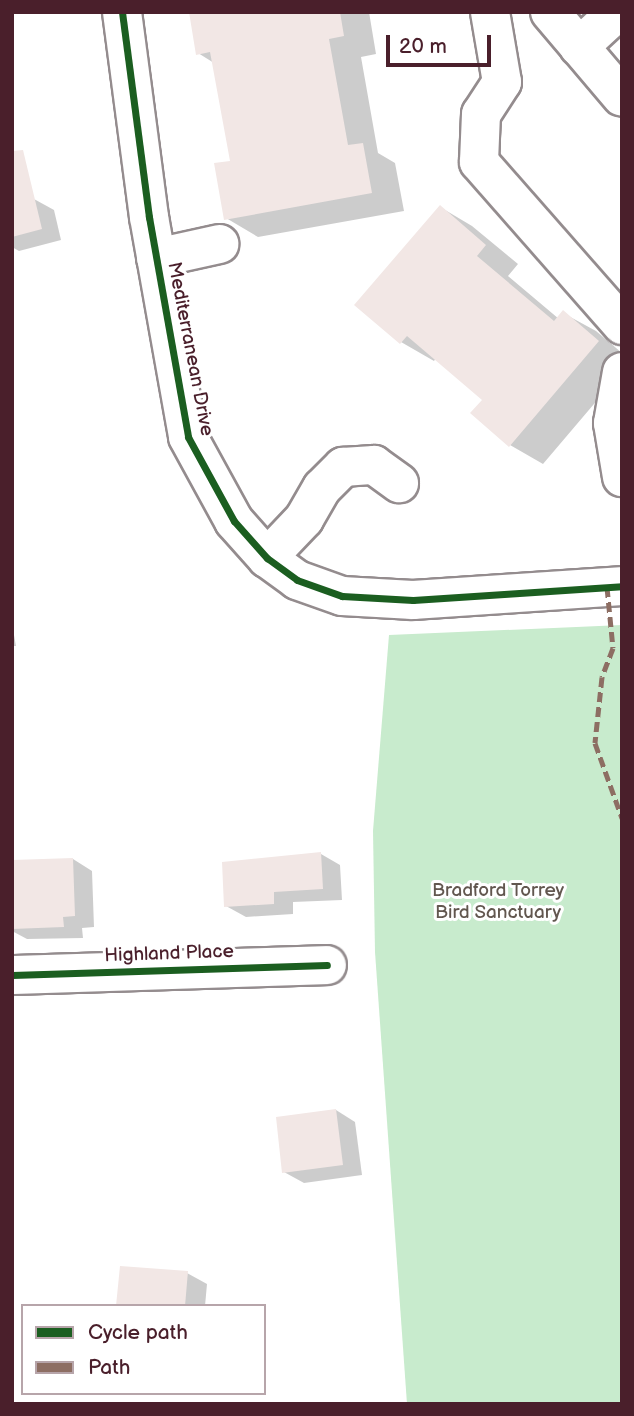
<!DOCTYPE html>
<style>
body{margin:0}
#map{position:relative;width:634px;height:1416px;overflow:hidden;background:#fff;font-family:"Balsamiq Sans",sans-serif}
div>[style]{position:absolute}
.green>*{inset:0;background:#c8ebcd}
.shadow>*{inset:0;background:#0003}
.building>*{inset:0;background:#f2e7e5}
.roads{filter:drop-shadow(2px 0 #948c8e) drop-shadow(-2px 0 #948c8e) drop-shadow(0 2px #948c8e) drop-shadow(0 -2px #948c8e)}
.minor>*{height:38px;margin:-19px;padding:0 19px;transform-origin:19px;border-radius:19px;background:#fff}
.quiet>*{height:5px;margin-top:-2.5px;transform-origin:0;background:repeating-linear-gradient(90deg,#8d6e63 0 10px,transparent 0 15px)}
.cycleway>*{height:7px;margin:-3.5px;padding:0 3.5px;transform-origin:3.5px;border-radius:3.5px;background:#1b5e20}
span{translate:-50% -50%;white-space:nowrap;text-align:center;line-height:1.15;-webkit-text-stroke:6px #fff;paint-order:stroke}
.street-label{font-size:19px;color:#4a1f2b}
.park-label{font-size:19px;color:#62574f}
.frame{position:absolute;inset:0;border:14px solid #4a1f2b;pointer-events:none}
.legend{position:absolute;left:21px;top:1304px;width:245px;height:91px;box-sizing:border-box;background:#fff;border:2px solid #b7a5aa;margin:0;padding:9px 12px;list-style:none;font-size:21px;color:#4a1f2b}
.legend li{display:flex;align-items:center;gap:14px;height:35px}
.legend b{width:35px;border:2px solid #b7a5aa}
.scale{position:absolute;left:386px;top:35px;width:105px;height:32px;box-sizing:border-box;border:4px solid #4a1f2b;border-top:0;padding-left:9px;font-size:21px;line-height:24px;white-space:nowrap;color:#4a1f2b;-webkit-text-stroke:5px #fff;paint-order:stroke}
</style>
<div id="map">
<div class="green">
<i style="clip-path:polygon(622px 625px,622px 1404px,407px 1404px,375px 952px,373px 831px,389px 635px)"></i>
</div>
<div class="shadow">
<i style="clip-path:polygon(190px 12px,369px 12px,376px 54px,361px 57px,378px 153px,395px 163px,404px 211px,258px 237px,226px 218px,232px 162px,214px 63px,198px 53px)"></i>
<i style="clip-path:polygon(34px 199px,54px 210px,61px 240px,19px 251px,12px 247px,12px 204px)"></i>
<i style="clip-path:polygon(440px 207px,472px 226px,518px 264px,508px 276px,559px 319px,563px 313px,596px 331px,622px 353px,622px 371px,543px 464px,510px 445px,485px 400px,436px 358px,434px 361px,401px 342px)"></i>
<i style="clip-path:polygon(12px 624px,16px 646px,12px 646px)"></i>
<i style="clip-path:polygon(321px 854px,340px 865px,342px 900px,293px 902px,293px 914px,246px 917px,226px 906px)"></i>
<i style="clip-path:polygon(73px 859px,92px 871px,94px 927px,82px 928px,83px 938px,27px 939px,12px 931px,12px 861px)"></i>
<i style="clip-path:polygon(336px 1110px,355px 1122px,362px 1175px,304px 1183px,284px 1172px)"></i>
<i style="clip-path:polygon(187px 1273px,207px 1284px,205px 1306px,118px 1306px)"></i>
</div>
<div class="building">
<i style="clip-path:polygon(189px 12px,340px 12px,344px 36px,329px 39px,348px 145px,363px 143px,372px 193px,224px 220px,214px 163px,230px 161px,210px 52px,196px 55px)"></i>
<i style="clip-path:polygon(23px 150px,42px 229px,12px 237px,12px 151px)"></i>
<i style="clip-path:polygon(440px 205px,486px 245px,477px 256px,554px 321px,563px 310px,599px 341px,509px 447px,470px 413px,482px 400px,407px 336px,400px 344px,354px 305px)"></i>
<i style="clip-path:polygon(321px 852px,323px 889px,274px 892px,274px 904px,224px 907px,222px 862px)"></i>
<i style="clip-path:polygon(73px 858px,75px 916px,63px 917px,64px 927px,12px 929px,12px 860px)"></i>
<i style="clip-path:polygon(336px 1109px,343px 1165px,282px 1173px,276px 1117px)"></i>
<i style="clip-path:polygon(120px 1266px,188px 1271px,185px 1306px,116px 1306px)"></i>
</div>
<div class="roads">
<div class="minor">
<i style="left:122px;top:12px;width:207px;rotate:82.5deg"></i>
<i style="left:149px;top:217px;width:223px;rotate:79.9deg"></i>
<i style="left:188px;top:437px;width:96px;rotate:61.3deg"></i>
<i style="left:234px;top:521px;width:50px;rotate:48.3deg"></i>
<i style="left:267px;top:558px;width:37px;rotate:36deg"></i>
<i style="left:297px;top:580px;width:48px;rotate:19.6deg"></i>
<i style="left:342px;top:596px;width:71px;rotate:3.2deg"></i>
<i style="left:413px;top:600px;width:209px;rotate:-3.8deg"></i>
<i style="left:490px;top:12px;width:71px;rotate:80.3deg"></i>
<i style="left:502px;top:82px;width:38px;rotate:123deg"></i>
<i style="left:481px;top:114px;width:48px;rotate:92.4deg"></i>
<i style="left:479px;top:162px;width:217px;rotate:48.7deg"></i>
<i style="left:550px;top:12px;width:111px;rotate:49.7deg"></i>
<i style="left:579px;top:47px;width:52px;rotate:-42.6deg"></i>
<i style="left:156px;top:258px;width:65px;rotate:-12.5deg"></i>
<i style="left:622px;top:372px;width:52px;rotate:100deg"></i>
<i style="left:613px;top:423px;width:55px;rotate:80.5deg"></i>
<i style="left:267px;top:558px;width:54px;rotate:-46.5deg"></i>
<i style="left:304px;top:519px;width:36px;rotate:-60deg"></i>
<i style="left:322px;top:488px;width:30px;rotate:-45deg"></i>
<i style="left:343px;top:467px;width:31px;rotate:-4deg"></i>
<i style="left:374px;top:465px;width:31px;rotate:36deg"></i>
<i style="left:12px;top:975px;width:315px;rotate:-1.8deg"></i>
</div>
</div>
<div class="quiet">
<i style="left:607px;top:587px;width:61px;rotate:84.4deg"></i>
<i style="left:613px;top:648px;width:31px;rotate:111deg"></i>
<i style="left:602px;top:677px;width:66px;rotate:96.1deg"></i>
<i style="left:595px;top:743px;width:80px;rotate:70.2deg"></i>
</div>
<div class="cycleway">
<i style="left:122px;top:12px;width:207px;rotate:82.5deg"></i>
<i style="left:149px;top:217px;width:223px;rotate:79.9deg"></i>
<i style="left:188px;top:437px;width:96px;rotate:61.3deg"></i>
<i style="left:234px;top:521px;width:50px;rotate:48.3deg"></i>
<i style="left:267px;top:558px;width:37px;rotate:36deg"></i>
<i style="left:297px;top:580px;width:48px;rotate:19.6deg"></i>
<i style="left:342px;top:596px;width:71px;rotate:3.2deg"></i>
<i style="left:413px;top:600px;width:209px;rotate:-3.8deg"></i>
<i style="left:12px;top:975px;width:315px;rotate:-1.8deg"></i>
</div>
<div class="street-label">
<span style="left:190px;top:349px;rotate:79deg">Mediterranean Drive</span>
<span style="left:169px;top:954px;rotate:-2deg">Highland Place</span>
</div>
<div class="park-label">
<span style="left:498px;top:902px">Bradford Torrey<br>Bird Sanctuary</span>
</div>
<div class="frame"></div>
<ul class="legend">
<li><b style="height:9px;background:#1b5e20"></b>Cycle path</li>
<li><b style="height:9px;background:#8d6e63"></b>Path</li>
</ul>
<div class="scale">20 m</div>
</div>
